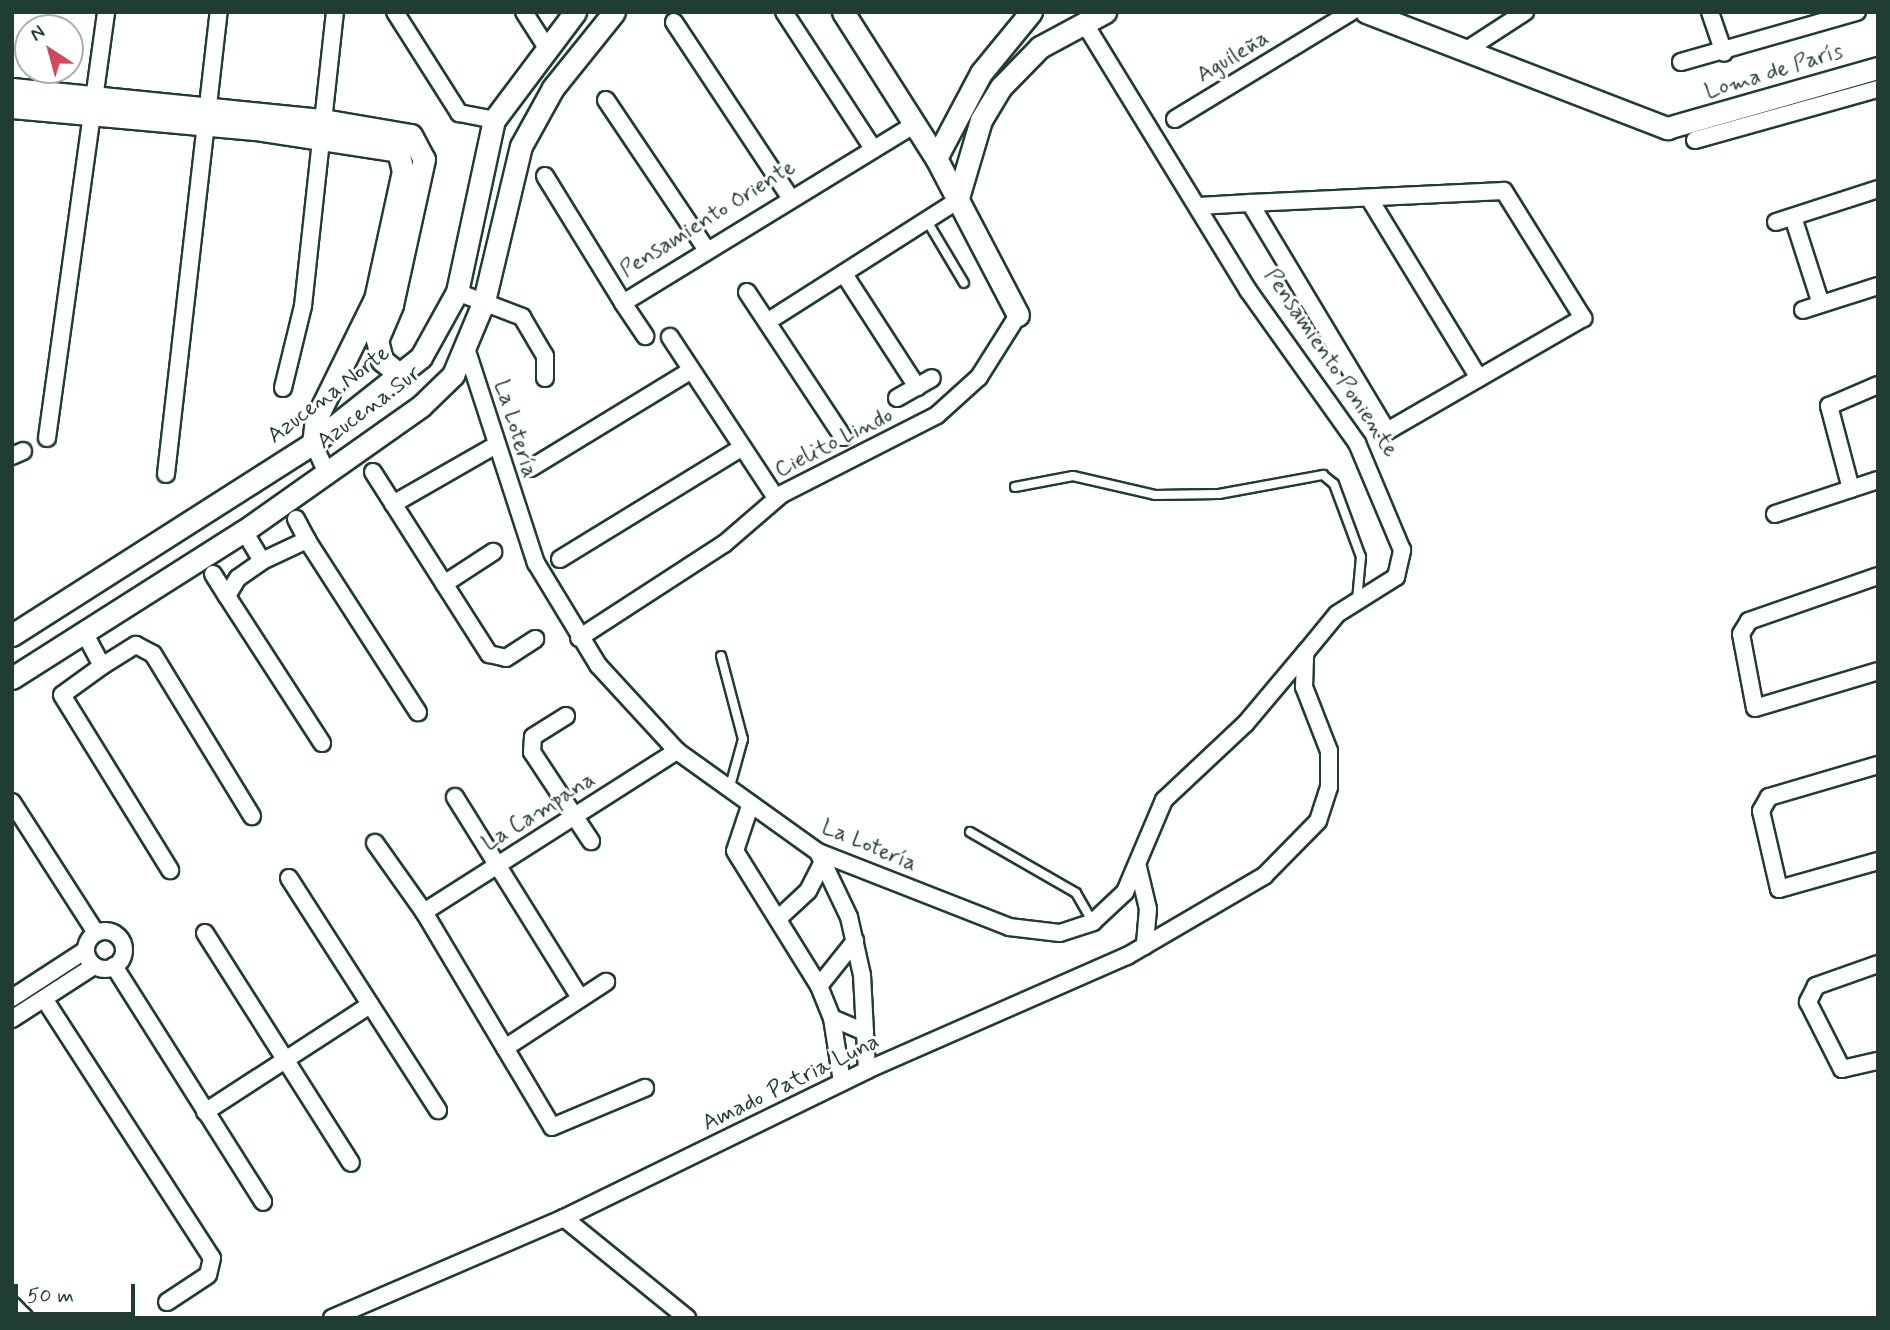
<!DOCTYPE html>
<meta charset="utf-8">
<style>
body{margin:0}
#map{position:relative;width:1890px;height:1330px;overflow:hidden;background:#fff;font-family:Mynerve,sans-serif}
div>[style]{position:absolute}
.roads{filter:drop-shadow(2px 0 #1f3d34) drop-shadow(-2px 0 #1f3d34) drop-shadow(0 2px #1f3d34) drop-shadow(0 -2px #1f3d34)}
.lane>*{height:8px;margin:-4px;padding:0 4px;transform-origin:4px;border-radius:4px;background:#fff}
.street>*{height:16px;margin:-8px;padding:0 8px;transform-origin:8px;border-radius:8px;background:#fff}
.street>.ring{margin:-8px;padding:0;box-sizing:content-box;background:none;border:16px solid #fff;border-radius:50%}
.secondary>*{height:21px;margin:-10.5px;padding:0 10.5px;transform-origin:10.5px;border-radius:10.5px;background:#fff}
span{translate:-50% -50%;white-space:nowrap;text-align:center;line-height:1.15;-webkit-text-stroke:6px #fff;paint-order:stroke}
.street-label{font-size:23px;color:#1f3d34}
.frame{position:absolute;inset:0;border:14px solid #1f3d34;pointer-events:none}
.north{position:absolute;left:14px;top:14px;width:70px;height:70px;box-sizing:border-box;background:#fff;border:2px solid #a5b1ae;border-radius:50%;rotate:324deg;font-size:19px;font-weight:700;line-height:28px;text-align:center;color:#1f3d34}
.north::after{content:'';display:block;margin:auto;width:24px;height:32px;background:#d1495b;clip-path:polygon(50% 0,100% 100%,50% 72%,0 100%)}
.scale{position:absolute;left:14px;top:1284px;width:121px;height:32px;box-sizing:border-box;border:4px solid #1f3d34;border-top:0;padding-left:9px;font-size:21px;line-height:24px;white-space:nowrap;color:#1f3d34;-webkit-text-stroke:5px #fff;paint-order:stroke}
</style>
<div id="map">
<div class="roads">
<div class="lane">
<i style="left:927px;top:221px;width:72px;rotate:59.2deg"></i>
<i style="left:1015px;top:487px;width:59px;rotate:-10.7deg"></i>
<i style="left:1073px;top:476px;width:84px;rotate:13deg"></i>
<i style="left:1155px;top:495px;width:64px;rotate:-0.9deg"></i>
<i style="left:1219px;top:494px;width:106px;rotate:-10.4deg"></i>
<i style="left:1323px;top:475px;width:14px;rotate:39deg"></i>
<i style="left:1334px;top:484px;width:78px;rotate:69.7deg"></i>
<i style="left:1361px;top:557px;width:43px;rotate:95.3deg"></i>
<i style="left:721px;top:656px;width:86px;rotate:75.2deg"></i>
<i style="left:743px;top:739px;width:53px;rotate:105.4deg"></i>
<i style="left:970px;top:832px;width:122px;rotate:29.9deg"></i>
<i style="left:1076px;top:893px;width:34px;rotate:60deg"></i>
</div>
<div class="street">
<i style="left:395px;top:12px;width:120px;rotate:57.6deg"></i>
<i style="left:459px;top:113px;width:36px;rotate:11deg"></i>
<i style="left:524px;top:12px;width:43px;rotate:57.4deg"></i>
<i style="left:784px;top:12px;width:161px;rotate:56.9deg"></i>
<i style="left:1710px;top:12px;width:43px;rotate:71.1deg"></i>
<i style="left:674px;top:22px;width:210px;rotate:56.5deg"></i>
<i style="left:1468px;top:49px;width:68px;rotate:-33deg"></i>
<i style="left:1681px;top:62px;width:183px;rotate:-15.9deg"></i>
<i style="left:606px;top:100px;width:179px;rotate:56.1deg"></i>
<i style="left:1175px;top:119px;width:206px;rotate:-31.3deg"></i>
<i style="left:1695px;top:140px;width:190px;rotate:-15.6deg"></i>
<i style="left:545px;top:176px;width:149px;rotate:58.4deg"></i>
<i style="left:623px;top:303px;width:342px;rotate:-31.5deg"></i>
<i style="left:1369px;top:198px;width:211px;rotate:58.6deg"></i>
<i style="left:1199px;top:206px;width:51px;rotate:-3.4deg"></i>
<i style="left:1250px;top:203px;width:254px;rotate:-2.7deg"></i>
<i style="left:1504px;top:191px;width:150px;rotate:58.1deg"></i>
<i style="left:1583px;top:318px;width:226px;rotate:150deg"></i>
<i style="left:1387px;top:431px;width:266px;rotate:-121deg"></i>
<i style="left:1793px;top:217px;width:91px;rotate:72.2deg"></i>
<i style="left:1776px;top:222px;width:107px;rotate:-17.9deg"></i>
<i style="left:844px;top:274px;width:135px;rotate:57.1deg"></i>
<i style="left:457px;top:292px;width:70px;rotate:21deg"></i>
<i style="left:522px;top:317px;width:45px;rotate:59.5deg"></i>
<i style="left:545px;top:356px;width:22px;rotate:90deg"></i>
<i style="left:747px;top:292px;width:174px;rotate:56.5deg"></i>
<i style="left:623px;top:303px;width:40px;rotate:56deg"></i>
<i style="left:1803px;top:310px;width:79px;rotate:-17.7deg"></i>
<i style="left:767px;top:322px;width:225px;rotate:-32.5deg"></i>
<i style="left:670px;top:337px;width:193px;rotate:56.6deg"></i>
<i style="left:466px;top:348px;width:226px;rotate:72deg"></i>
<i style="left:536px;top:563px;width:119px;rotate:58.7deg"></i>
<i style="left:598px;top:665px;width:117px;rotate:47.4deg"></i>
<i style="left:677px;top:751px;width:173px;rotate:35.6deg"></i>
<i style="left:818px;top:852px;width:205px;rotate:21.4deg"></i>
<i style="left:1009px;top:927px;width:51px;rotate:6.7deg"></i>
<i style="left:1060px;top:933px;width:35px;rotate:-18deg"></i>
<i style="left:1093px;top:922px;width:44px;rotate:-43.2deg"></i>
<i style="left:1125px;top:892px;width:100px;rotate:-67deg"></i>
<i style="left:1164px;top:800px;width:112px;rotate:-43.2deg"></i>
<i style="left:1246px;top:723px;width:92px;rotate:-49.9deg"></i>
<i style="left:283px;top:388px;width:84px;rotate:-76.3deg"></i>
<i style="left:303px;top:306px;width:296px;rotate:-83.8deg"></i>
<i style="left:897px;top:398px;width:40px;rotate:-29.7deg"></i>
<i style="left:47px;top:438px;width:430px;rotate:-82.1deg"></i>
<i style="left:313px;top:443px;width:33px;rotate:65deg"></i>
<i style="left:12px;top:456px;width:12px;rotate:-24deg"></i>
<i style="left:531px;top:468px;width:186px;rotate:-31.4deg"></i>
<i style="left:373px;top:472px;width:216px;rotate:57.5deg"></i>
<i style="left:489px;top:654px;width:17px;rotate:13deg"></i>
<i style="left:506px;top:658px;width:35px;rotate:-33deg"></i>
<i style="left:166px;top:474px;width:465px;rotate:-83.5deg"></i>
<i style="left:1851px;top:489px;width:86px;rotate:-104.8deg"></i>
<i style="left:1829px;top:406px;width:53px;rotate:-23.2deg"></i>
<i style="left:393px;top:504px;width:119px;rotate:-29.8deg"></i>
<i style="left:1775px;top:514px;width:108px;rotate:-18.3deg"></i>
<i style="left:296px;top:519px;width:24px;rotate:62deg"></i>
<i style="left:244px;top:531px;width:35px;rotate:59deg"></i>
<i style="left:560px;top:559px;width:212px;rotate:-31.5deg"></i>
<i style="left:213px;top:574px;width:26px;rotate:58deg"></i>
<i style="left:1878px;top:576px;width:137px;rotate:160.8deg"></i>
<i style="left:1749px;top:621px;width:15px;rotate:122deg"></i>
<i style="left:1741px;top:634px;width:75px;rotate:79.3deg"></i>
<i style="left:1755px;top:708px;width:128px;rotate:-16.7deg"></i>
<i style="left:444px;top:584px;width:59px;rotate:-33.1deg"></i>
<i style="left:85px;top:634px;width:36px;rotate:62deg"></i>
<i style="left:102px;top:666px;width:40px;rotate:-32deg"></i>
<i style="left:136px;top:645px;width:19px;rotate:28deg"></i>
<i style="left:153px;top:654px;width:190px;rotate:58.6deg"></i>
<i style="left:579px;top:638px;width:173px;rotate:-33deg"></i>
<i style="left:724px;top:544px;width:77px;rotate:-40.8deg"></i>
<i style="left:782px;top:494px;width:174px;rotate:-27deg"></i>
<i style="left:937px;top:415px;width:57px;rotate:-42.1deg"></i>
<i style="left:979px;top:377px;width:73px;rotate:-57.8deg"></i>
<i style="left:102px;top:666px;width:49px;rotate:144.1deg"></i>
<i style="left:62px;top:695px;width:206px;rotate:58.3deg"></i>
<i style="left:566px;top:716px;width:39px;rotate:148deg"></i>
<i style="left:533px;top:737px;width:15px;rotate:94deg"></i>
<i style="left:532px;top:752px;width:107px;rotate:56.5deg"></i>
<i style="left:322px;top:743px;width:175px;rotate:-122.9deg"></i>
<i style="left:227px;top:596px;width:21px;rotate:-59deg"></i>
<i style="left:238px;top:578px;width:29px;rotate:-35deg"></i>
<i style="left:262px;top:561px;width:50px;rotate:-25deg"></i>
<i style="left:307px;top:540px;width:205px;rotate:57.2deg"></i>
<i style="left:1878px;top:765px;width:114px;rotate:163.6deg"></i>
<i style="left:1769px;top:797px;width:16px;rotate:120deg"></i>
<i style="left:1761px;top:811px;width:80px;rotate:77deg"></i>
<i style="left:1779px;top:889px;width:103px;rotate:-15.8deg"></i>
<i style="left:455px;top:797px;width:237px;rotate:58.1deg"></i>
<i style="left:12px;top:802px;width:156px;rotate:57.3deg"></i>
<i style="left:750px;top:806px;width:47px;rotate:108.4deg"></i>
<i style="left:735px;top:851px;width:159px;rotate:58.1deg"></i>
<i style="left:819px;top:986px;width:35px;rotate:68deg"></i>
<i style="left:832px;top:1018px;width:65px;rotate:81.1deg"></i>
<i style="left:375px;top:843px;width:85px;rotate:54.6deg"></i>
<i style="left:424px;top:912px;width:250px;rotate:59.2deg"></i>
<i style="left:552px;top:1127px;width:101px;rotate:-22.8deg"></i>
<i style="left:818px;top:852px;width:72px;rotate:64.5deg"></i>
<i style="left:849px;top:917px;width:59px;rotate:77.4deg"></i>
<i style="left:862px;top:975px;width:95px;rotate:87deg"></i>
<i style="left:1138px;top:867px;width:43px;rotate:76.6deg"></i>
<i style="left:1148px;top:909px;width:37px;rotate:95deg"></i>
<i style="left:289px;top:878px;width:276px;rotate:57.3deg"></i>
<i style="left:424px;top:912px;width:300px;rotate:-32.5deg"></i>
<i style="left:780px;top:917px;width:38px;rotate:-43deg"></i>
<i style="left:808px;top:891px;width:33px;rotate:-63deg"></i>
<i class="ring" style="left:86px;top:931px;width:22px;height:22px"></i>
<i style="left:205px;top:933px;width:272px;rotate:57.6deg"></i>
<i style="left:1878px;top:964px;width:66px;rotate:160.5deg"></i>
<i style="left:1816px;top:986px;width:18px;rotate:117deg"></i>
<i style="left:1808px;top:1002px;width:75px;rotate:63.1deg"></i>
<i style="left:1842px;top:1069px;width:37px;rotate:-13deg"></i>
<i style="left:114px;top:966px;width:279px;rotate:57.7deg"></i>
<i style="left:819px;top:986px;width:58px;rotate:-51.3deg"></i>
<i style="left:12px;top:998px;width:88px;rotate:-33deg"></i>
<i style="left:45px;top:1000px;width:307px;rotate:57.1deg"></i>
<i style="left:212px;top:1258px;width:17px;rotate:103deg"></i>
<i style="left:208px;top:1275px;width:49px;rotate:146.6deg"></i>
<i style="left:832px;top:1018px;width:36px;rotate:23deg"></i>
<i style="left:12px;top:1019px;width:98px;rotate:-32.9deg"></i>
<i style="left:505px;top:1048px;width:121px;rotate:-33.2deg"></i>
<i style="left:205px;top:1112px;width:197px;rotate:-33deg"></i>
<i style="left:564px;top:1218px;width:159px;rotate:39.1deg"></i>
<i style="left:12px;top:1305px;width:18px;rotate:45deg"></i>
<i style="left:332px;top:1318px;width:253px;rotate:-23.3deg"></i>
<i style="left:564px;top:1218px;width:337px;rotate:-26deg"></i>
<i style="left:867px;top:1070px;width:284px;rotate:-23.7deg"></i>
<i style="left:1127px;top:956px;width:159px;rotate:-30.3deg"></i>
<i style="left:1264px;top:876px;width:77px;rotate:-45.5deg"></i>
<i style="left:1318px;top:821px;width:36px;rotate:-72deg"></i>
<i style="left:1329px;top:787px;width:36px;rotate:-90deg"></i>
<i style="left:1329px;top:751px;width:69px;rotate:-111.3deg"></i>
<i style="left:1304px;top:687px;width:34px;rotate:-88deg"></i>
<i style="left:1305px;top:653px;width:50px;rotate:-50.6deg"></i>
<i style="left:1337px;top:614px;width:70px;rotate:-32.1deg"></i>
<i style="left:1396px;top:577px;width:28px;rotate:-77deg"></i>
<i style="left:1402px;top:550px;width:116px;rotate:-112.8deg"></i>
<i style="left:1357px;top:443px;width:188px;rotate:-125.5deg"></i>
<i style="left:1248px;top:290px;width:314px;rotate:-121.5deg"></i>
</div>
<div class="secondary">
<i style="left:843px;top:12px;width:173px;rotate:57.5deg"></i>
<i style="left:936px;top:158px;width:177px;rotate:62.4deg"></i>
<i style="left:1366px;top:12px;width:323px;rotate:21.1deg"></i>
<i style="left:1667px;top:128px;width:219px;rotate:-15.9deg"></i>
<i style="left:12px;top:89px;width:313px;rotate:5.7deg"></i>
<i style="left:323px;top:120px;width:89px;rotate:9.7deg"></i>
<i style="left:411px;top:135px;width:27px;rotate:62deg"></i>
<i style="left:424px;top:159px;width:149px;rotate:102.4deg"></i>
<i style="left:392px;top:305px;width:38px;rotate:113deg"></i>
<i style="left:377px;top:340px;width:21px;rotate:76deg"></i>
<i style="left:382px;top:360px;width:25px;rotate:40deg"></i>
<i style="left:12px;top:107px;width:252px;rotate:5.2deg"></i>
<i style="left:263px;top:130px;width:137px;rotate:8.8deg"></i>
<i style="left:398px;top:151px;width:21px;rotate:76deg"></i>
<i style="left:403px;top:171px;width:131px;rotate:102.3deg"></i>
<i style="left:375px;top:299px;width:134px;rotate:116.2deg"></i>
<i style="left:316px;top:419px;width:24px;rotate:97deg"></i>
<i style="left:936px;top:158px;width:96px;rotate:-62.1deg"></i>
<i style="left:981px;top:73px;width:79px;rotate:-50.7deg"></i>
<i style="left:957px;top:201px;width:84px;rotate:-73.5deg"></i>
<i style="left:981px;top:120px;width:39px;rotate:-59deg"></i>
<i style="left:1001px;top:87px;width:56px;rotate:-45.7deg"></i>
<i style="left:1040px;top:47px;width:74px;rotate:-28.3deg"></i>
<i style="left:12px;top:635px;width:357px;rotate:-32.5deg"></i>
<i style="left:313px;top:443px;width:138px;rotate:-38.5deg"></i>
<i style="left:421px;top:357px;width:74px;rotate:-61deg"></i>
<i style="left:457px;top:292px;width:176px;rotate:-77.9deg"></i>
<i style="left:494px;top:120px;width:135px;rotate:-53.1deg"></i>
<i style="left:12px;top:678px;width:275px;rotate:-32.4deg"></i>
<i style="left:244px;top:531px;width:217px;rotate:-35.2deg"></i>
<i style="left:421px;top:406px;width:45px;rotate:-44.1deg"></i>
<i style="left:453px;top:375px;width:80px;rotate:-67.3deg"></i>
<i style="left:484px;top:301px;width:159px;rotate:-76.6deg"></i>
<i style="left:521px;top:146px;width:66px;rotate:-61.1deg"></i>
<i style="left:553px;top:88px;width:97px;rotate:-51.2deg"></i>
</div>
</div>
<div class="street-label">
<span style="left:1233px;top:57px;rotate:-31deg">Aguileña</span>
<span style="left:1774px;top:72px;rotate:-17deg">Loma de París</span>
<span style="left:708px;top:219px;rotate:-32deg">Pensamiento Oriente</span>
<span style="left:1331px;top:363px;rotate:56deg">Pensamiento Poniente</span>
<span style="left:329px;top:395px;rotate:-37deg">Azucena Norte</span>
<span style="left:369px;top:408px;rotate:-37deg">Azucena Sur</span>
<span style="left:515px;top:429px;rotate:73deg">La Lotería</span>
<span style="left:834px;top:443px;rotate:-27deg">Cielito Lindo</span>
<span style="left:539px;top:812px;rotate:-32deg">La Campana</span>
<span style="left:869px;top:846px;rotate:23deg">La Lotería</span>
<span style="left:791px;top:1083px;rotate:-26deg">Amado Patria Luna</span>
</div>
<div class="frame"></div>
<div class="north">N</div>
<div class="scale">50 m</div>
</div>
